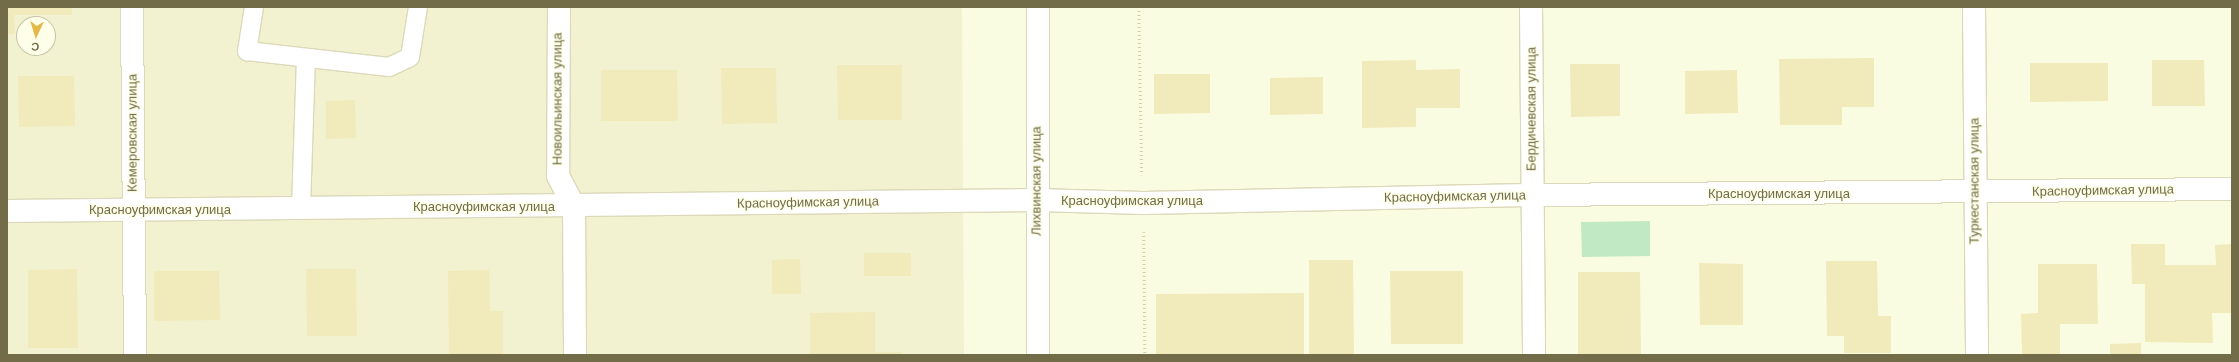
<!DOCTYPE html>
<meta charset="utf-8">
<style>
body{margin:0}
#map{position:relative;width:2239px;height:362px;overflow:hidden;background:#fafce2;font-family:"DM Sans",sans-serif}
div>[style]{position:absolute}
.residential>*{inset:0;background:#f2f2d1}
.green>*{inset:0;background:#c1e9c4}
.building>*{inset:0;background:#f1eaba}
.path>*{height:2.5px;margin-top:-1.25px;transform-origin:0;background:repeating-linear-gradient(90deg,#d6ce9e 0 1px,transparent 0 4px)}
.roads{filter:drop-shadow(1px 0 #dbd9b9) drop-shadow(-1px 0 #dbd9b9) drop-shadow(0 1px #dbd9b9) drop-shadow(0 -1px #dbd9b9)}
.service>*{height:18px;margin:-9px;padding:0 9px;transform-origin:9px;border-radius:9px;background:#fff}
.minor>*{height:22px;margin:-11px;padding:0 11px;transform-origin:11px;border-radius:11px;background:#fff}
.secondary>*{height:22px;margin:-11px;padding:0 11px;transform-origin:11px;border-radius:11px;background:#fff}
span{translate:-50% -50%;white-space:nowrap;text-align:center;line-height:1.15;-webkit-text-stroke:3px #fdffe8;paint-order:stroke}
.street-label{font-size:13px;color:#736c49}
.frame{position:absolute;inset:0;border:8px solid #736c49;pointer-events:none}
.north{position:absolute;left:16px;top:16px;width:40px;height:40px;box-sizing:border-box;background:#fdffe8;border:1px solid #c6c4a8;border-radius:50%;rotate:184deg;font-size:11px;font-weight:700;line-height:16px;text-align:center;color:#736c49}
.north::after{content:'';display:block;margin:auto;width:14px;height:18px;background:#e5b648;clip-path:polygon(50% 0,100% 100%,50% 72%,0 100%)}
</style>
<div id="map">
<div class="residential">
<i style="clip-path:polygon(evenodd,7px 7px,962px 7px,964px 355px,7px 355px,7px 7px,24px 24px,48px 24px,48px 48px,24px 48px,24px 24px)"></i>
</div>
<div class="green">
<i style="clip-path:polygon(1650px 221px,1650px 256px,1582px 257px,1581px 222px)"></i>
</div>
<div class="building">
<i style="clip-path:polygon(7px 7px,72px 7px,72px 15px,14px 15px,15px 34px,7px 34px)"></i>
<i style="clip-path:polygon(1874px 58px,1874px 107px,1842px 107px,1842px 125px,1780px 125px,1779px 59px)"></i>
<i style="clip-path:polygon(1416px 60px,1416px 70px,1460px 69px,1460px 108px,1416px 108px,1416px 127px,1362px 128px,1362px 61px)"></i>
<i style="clip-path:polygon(2152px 60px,2204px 60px,2205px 106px,2152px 106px)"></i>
<i style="clip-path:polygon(2030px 63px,2108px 63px,2108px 101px,2030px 102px)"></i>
<i style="clip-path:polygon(1570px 64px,1620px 64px,1620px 116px,1571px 117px)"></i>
<i style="clip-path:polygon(837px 65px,902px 65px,902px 120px,838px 120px)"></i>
<i style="clip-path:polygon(721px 68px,776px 68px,777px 123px,722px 124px)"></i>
<i style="clip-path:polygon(601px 70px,677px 70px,678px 121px,601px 121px)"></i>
<i style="clip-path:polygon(1737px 70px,1738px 113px,1685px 114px,1685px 71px)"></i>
<i style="clip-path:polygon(1154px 74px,1210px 74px,1210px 113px,1154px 114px)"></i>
<i style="clip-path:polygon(18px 76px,74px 76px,75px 126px,19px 127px)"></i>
<i style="clip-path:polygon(1323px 77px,1323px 114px,1270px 115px,1270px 78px)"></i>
<i style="clip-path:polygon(355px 100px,356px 138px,326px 139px,326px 101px)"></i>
<i style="clip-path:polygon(2131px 244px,2165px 244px,2165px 265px,2216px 265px,2215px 245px,2232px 244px,2232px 313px,2212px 313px,2213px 343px,2145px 342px,2145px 284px,2132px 284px)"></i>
<i style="clip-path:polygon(864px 253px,911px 253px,911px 276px,864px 276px)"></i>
<i style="clip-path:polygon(800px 259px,801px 294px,772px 294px,772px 260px)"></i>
<i style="clip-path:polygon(1309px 260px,1353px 260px,1354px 355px,1309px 355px)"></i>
<i style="clip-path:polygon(1826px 261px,1877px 261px,1878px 316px,1891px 316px,1891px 353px,1844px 353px,1844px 336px,1827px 336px)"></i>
<i style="clip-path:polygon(1699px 263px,1743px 264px,1743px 325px,1700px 325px)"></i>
<i style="clip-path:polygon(2038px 264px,2097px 264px,2098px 324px,2060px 324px,2060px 355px,2022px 355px,2021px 314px,2038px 313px)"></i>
<i style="clip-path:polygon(77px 269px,78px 348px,28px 348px,28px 270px)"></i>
<i style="clip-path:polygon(306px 269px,356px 269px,357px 336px,307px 336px)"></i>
<i style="clip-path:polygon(489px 270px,490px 311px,503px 311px,503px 354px,449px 355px,448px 271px)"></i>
<i style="clip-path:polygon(154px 271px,219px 271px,220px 320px,154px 321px)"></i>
<i style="clip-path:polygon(1390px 271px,1463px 271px,1463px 344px,1391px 344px)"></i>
<i style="clip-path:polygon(1578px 272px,1640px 272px,1641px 355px,1578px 355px)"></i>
<i style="clip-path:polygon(1304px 293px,1304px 355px,1156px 355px,1156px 294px)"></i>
<i style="clip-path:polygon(875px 312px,875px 352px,901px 352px,901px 355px,810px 355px,810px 313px)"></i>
<i style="clip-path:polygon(2141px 343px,2141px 355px,2110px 355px,2110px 344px)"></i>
</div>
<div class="path">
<i style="left:1139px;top:7px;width:168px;rotate:89deg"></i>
<i style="left:1144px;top:232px;width:123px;rotate:89.5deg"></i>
</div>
<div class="roads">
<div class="service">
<i style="left:254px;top:7px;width:45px;rotate:99deg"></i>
<i style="left:247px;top:51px;width:143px;rotate:6.4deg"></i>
<i style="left:389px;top:67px;width:23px;rotate:-25deg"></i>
<i style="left:410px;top:57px;width:51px;rotate:-80.9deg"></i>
<i style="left:301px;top:208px;width:150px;rotate:-88.1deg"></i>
</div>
<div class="minor">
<i style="left:132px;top:7px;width:348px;rotate:89.5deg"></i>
<i style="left:559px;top:7px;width:169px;rotate:90.3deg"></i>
<i style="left:558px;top:176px;width:34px;rotate:62deg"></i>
<i style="left:574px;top:206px;width:149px;rotate:89.6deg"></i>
<i style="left:1531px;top:7px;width:348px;rotate:89.5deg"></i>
<i style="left:1974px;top:7px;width:348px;rotate:89.5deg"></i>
<i style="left:7px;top:211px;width:1030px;rotate:-0.61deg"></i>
<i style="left:1037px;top:200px;width:106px;rotate:1.6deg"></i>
<i style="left:1143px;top:203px;width:390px;rotate:-1.2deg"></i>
<i style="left:1533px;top:195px;width:699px;rotate:-0.49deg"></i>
</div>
<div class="secondary">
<i style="left:1038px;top:7px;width:348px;rotate:90deg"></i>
</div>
</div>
<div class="street-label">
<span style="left:558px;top:99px;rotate:-90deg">Новоильинская улица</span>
<span style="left:1532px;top:109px;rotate:-90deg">Бердичевская улица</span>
<span style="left:133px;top:133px;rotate:-90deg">Кемеровская улица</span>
<span style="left:1037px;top:181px;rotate:-90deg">Лихвинская улица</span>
<span style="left:1975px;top:181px;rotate:-90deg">Туркестанская улица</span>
<span style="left:2103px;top:191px;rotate:-1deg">Красноуфимская улица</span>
<span style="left:1779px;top:194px">Красноуфимская улица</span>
<span style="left:1455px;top:197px;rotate:-1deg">Красноуфимская улица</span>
<span style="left:1132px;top:201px">Красноуфимская улица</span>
<span style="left:808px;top:203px;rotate:-1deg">Красноуфимская улица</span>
<span style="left:484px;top:207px">Красноуфимская улица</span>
<span style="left:160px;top:210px">Красноуфимская улица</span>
</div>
<div class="frame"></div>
<div class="north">С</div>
</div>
